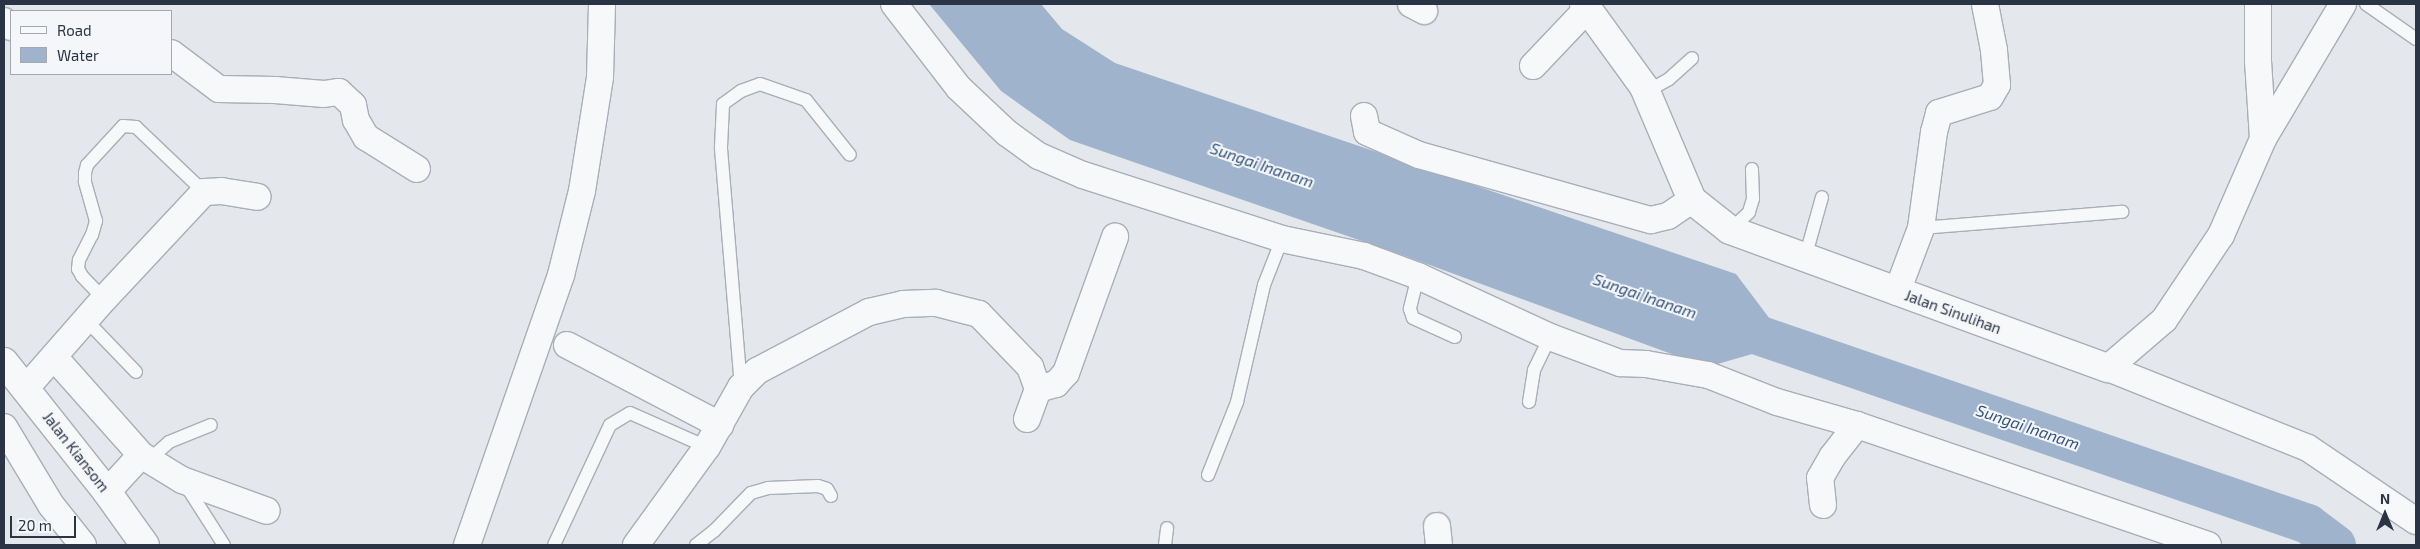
<!DOCTYPE html>
<style>
body{margin:0}
#map{position:relative;width:2420px;height:549px;overflow:hidden;background:#e4e7ec;font-family:"Exo 2",sans-serif}
div>[style]{position:absolute}
.water>*{inset:0;background:#9fb4cc}
.river>*{height:40px;margin:-20px;padding:0 20px;transform-origin:20px;border-radius:20px;background:#9fb4cc}
.roads{filter:drop-shadow(1px 0 #a9aeb7) drop-shadow(-1px 0 #a9aeb7) drop-shadow(0 1px #a9aeb7) drop-shadow(0 -1px #a9aeb7)}
.service>*{height:12px;margin:-6px;padding:0 6px;transform-origin:6px;border-radius:6px;background:#f7f8fa}
.minor>*{height:26px;margin:-13px;padding:0 13px;transform-origin:13px;border-radius:13px;background:#f7f8fa}
.tertiary>*{height:28px;margin:-14px;padding:0 14px;transform-origin:14px;border-radius:14px;background:#f7f8fa}
span{translate:-50% -50%;white-space:nowrap;text-align:center;line-height:1.15;-webkit-text-stroke:4px #f4f6f9;paint-order:stroke}
.street-label{font-size:15px;color:#2b3445}
.water-label{font-size:16px;color:#34527a;font-style:italic}
.frame{position:absolute;inset:0;border:5px solid #2b3445;pointer-events:none}
.legend{position:absolute;left:10px;top:10px;width:162px;height:65px;box-sizing:border-box;background:#f4f6f9;border:1px solid #a4a8b1;margin:0;padding:6px 9px;list-style:none;font-size:15px;color:#2b3445}
.legend li{display:flex;align-items:center;gap:10px;height:25px}
.legend b{width:25px;border:1px solid #a4a8b1}
.north{position:absolute;left:2360px;top:489px;width:50px;height:50px;-webkit-text-stroke:4px #f4f6f9;paint-order:stroke;rotate:0deg;font-size:14px;font-weight:700;line-height:20px;text-align:center;color:#2b3445}
.north::after{content:'';display:block;margin:auto;width:18px;height:22px;background:#2b3445;clip-path:polygon(50% 0,100% 100%,50% 72%,0 100%)}
.scale{position:absolute;left:10px;top:516px;width:66px;height:22px;box-sizing:border-box;border:2px solid #2b3445;border-top:0;padding-left:6px;font-size:15px;line-height:18px;white-space:nowrap;color:#2b3445;-webkit-text-stroke:4px #f4f6f9;paint-order:stroke}
</style>
<div id="map">
<div class="water">
<i style="clip-path:polygon(929px 4px,1041px 4px,1062px 29px,1115px 63px,1736px 274px,1779px 331px,1773px 348px,1707px 367px,1408px 257px,1070px 140px,1001px 91px)"></i>
</div>
<div class="river">
<i style="left:1723px;top:323px;width:619px;rotate:18.96deg"></i>
<i style="left:2308px;top:524px;width:35px;rotate:37deg"></i>
</div>
<div class="roads">
<div class="service">
<i style="left:2366px;top:4px;width:61px;rotate:35deg"></i>
<i style="left:1644px;top:87px;width:9px;rotate:6deg"></i>
<i style="left:1653px;top:88px;width:18px;rotate:-29deg"></i>
<i style="left:1669px;top:79px;width:31px;rotate:-42deg"></i>
<i style="left:1921px;top:228px;width:202px;rotate:-4.6deg"></i>
<i style="left:1730px;top:230px;width:26px;rotate:-43deg"></i>
<i style="left:1749px;top:212px;width:14px;rotate:-73deg"></i>
<i style="left:1753px;top:199px;width:30px;rotate:-92deg"></i>
<i style="left:1805px;top:258px;width:63px;rotate:-74.4deg"></i>
<i style="left:1418px;top:276px;width:34px;rotate:104deg"></i>
<i style="left:1410px;top:309px;width:9px;rotate:72deg"></i>
<i style="left:1413px;top:318px;width:46px;rotate:24.3deg"></i>
<i style="left:104px;top:299px;width:32px;rotate:-134deg"></i>
<i style="left:82px;top:276px;width:8px;rotate:-120deg"></i>
<i style="left:78px;top:269px;width:9px;rotate:-84deg"></i>
<i style="left:79px;top:260px;width:28px;rotate:-63deg"></i>
<i style="left:92px;top:235px;width:15px;rotate:-74deg"></i>
<i style="left:96px;top:221px;width:41px;rotate:-105.8deg"></i>
<i style="left:85px;top:182px;width:9px;rotate:-90deg"></i>
<i style="left:85px;top:173px;width:8px;rotate:-76deg"></i>
<i style="left:87px;top:165px;width:53px;rotate:-47.3deg"></i>
<i style="left:123px;top:126px;width:13px;rotate:4deg"></i>
<i style="left:136px;top:127px;width:94px;rotate:43.7deg"></i>
<i style="left:86px;top:320px;width:72px;rotate:46.1deg"></i>
<i style="left:741px;top:387px;width:241px;rotate:-94.8deg"></i>
<i style="left:721px;top:147px;width:43px;rotate:-87.3deg"></i>
<i style="left:723px;top:104px;width:22px;rotate:-36deg"></i>
<i style="left:741px;top:91px;width:20px;rotate:-20deg"></i>
<i style="left:760px;top:84px;width:49px;rotate:19.2deg"></i>
<i style="left:806px;top:100px;width:70px;rotate:51.3deg"></i>
<i style="left:1529px;top:402px;width:32px;rotate:-81deg"></i>
<i style="left:1534px;top:370px;width:37px;rotate:-64deg"></i>
<i style="left:149px;top:460px;width:27px;rotate:-42deg"></i>
<i style="left:169px;top:442px;width:45px;rotate:-22deg"></i>
<i style="left:1208px;top:475px;width:79px;rotate:-68.3deg"></i>
<i style="left:1237px;top:402px;width:120px;rotate:-77deg"></i>
<i style="left:1264px;top:285px;width:49px;rotate:-68.6deg"></i>
<i style="left:185px;top:484px;width:72px;rotate:57.4deg"></i>
<i style="left:554px;top:545px;width:132px;rotate:-65deg"></i>
<i style="left:610px;top:425px;width:23px;rotate:-31deg"></i>
<i style="left:630px;top:413px;width:84px;rotate:23.8deg"></i>
<i style="left:696px;top:545px;width:23px;rotate:-38deg"></i>
<i style="left:714px;top:531px;width:53px;rotate:-45.8deg"></i>
<i style="left:751px;top:493px;width:18px;rotate:-16deg"></i>
<i style="left:768px;top:488px;width:50px;rotate:-2.3deg"></i>
<i style="left:818px;top:486px;width:9px;rotate:18deg"></i>
<i style="left:827px;top:489px;width:8px;rotate:60deg"></i>
<i style="left:1165px;top:545px;width:17px;rotate:-83deg"></i>
</div>
<div class="minor">
<i style="left:894px;top:4px;width:106px;rotate:52.3deg"></i>
<i style="left:959px;top:88px;width:66px;rotate:43.2deg"></i>
<i style="left:1007px;top:133px;width:39px;rotate:36deg"></i>
<i style="left:1039px;top:156px;width:48px;rotate:23.4deg"></i>
<i style="left:1083px;top:175px;width:209px;rotate:17.8deg"></i>
<i style="left:1282px;top:239px;width:84px;rotate:11.7deg"></i>
<i style="left:1364px;top:256px;width:58px;rotate:20.3deg"></i>
<i style="left:1418px;top:276px;width:145px;rotate:24.8deg"></i>
<i style="left:1550px;top:337px;width:75px;rotate:20.4deg"></i>
<i style="left:1620px;top:363px;width:26px;rotate:2deg"></i>
<i style="left:1646px;top:364px;width:63px;rotate:10.1deg"></i>
<i style="left:1708px;top:375px;width:74px;rotate:21.4deg"></i>
<i style="left:1777px;top:402px;width:83px;rotate:16deg"></i>
<i style="left:1857px;top:425px;width:371px;rotate:18.9deg"></i>
<i style="left:1411px;top:4px;width:15px;rotate:28deg"></i>
<i style="left:2258px;top:4px;width:57px;rotate:90deg"></i>
<i style="left:2258px;top:61px;width:78px;rotate:86.3deg"></i>
<i style="left:2343px;top:4px;width:157px;rotate:120.7deg"></i>
<i style="left:2263px;top:139px;width:105px;rotate:113.6deg"></i>
<i style="left:2221px;top:235px;width:102px;rotate:123.8deg"></i>
<i style="left:2164px;top:320px;width:74px;rotate:139.4deg"></i>
<i style="left:2108px;top:368px;width:215px;rotate:21.8deg"></i>
<i style="left:2308px;top:448px;width:130px;rotate:34.1deg"></i>
<i style="left:4px;top:21px;width:9px;rotate:41deg"></i>
<i style="left:171px;top:53px;width:60px;rotate:36.9deg"></i>
<i style="left:219px;top:89px;width:56px;rotate:1deg"></i>
<i style="left:275px;top:90px;width:49px;rotate:4.7deg"></i>
<i style="left:324px;top:94px;width:15px;rotate:-8deg"></i>
<i style="left:339px;top:92px;width:19px;rotate:43deg"></i>
<i style="left:353px;top:105px;width:15px;rotate:79deg"></i>
<i style="left:356px;top:120px;width:20px;rotate:60deg"></i>
<i style="left:366px;top:137px;width:60px;rotate:32.1deg"></i>
<i style="left:1533px;top:66px;width:80px;rotate:-46.5deg"></i>
<i style="left:1364px;top:116px;width:16px;rotate:79deg"></i>
<i style="left:1367px;top:132px;width:57px;rotate:23.9deg"></i>
<i style="left:1419px;top:155px;width:241px;rotate:15.7deg"></i>
<i style="left:1651px;top:220px;width:17px;rotate:-13deg"></i>
<i style="left:1668px;top:216px;width:29px;rotate:-34deg"></i>
<i style="left:1897px;top:292px;width:68px;rotate:-69.4deg"></i>
<i style="left:1921px;top:228px;width:97px;rotate:-82.3deg"></i>
<i style="left:1934px;top:132px;width:20px;rotate:-75deg"></i>
<i style="left:1939px;top:113px;width:53px;rotate:-17.4deg"></i>
<i style="left:1990px;top:97px;width:14px;rotate:-60deg"></i>
<i style="left:1997px;top:85px;width:35px;rotate:-95deg"></i>
<i style="left:1994px;top:50px;width:47px;rotate:-101.1deg"></i>
<i style="left:567px;top:345px;width:173px;rotate:27.6deg"></i>
<i style="left:54px;top:357px;width:131px;rotate:48.4deg"></i>
<i style="left:26px;top:388px;width:118px;rotate:-48.8deg"></i>
<i style="left:104px;top:299px;width:146px;rotate:-46.9deg"></i>
<i style="left:204px;top:192px;width:17px;rotate:-3deg"></i>
<i style="left:221px;top:191px;width:37px;rotate:9deg"></i>
<i style="left:1038px;top:389px;width:19px;rotate:-16deg"></i>
<i style="left:1056px;top:384px;width:15px;rotate:-48deg"></i>
<i style="left:1066px;top:373px;width:145px;rotate:-70.2deg"></i>
<i style="left:4px;top:427px;width:91px;rotate:58.9deg"></i>
<i style="left:51px;top:505px;width:51px;rotate:51.3deg"></i>
<i style="left:107px;top:492px;width:50px;rotate:-47.4deg"></i>
<i style="left:141px;top:455px;width:48px;rotate:31.4deg"></i>
<i style="left:182px;top:480px;width:90px;rotate:20deg"></i>
<i style="left:1823px;top:505px;width:27px;rotate:-96deg"></i>
<i style="left:1820px;top:478px;width:24px;rotate:-60deg"></i>
<i style="left:1832px;top:457px;width:41px;rotate:-52deg"></i>
<i style="left:1437px;top:526px;width:19px;rotate:84deg"></i>
<i style="left:467px;top:545px;width:286px;rotate:-70.8deg"></i>
<i style="left:561px;top:275px;width:87px;rotate:-76deg"></i>
<i style="left:582px;top:191px;width:115px;rotate:-81deg"></i>
<i style="left:600px;top:77px;width:73px;rotate:-88.4deg"></i>
<i style="left:636px;top:545px;width:121px;rotate:-54.1deg"></i>
<i style="left:707px;top:447px;width:69px;rotate:-60.5deg"></i>
<i style="left:741px;top:387px;width:23px;rotate:-45deg"></i>
<i style="left:757px;top:371px;width:127px;rotate:-27.8deg"></i>
<i style="left:869px;top:312px;width:35px;rotate:-13deg"></i>
<i style="left:903px;top:304px;width:33px;rotate:-2deg"></i>
<i style="left:936px;top:303px;width:44px;rotate:14.3deg"></i>
<i style="left:979px;top:314px;width:74px;rotate:46.1deg"></i>
<i style="left:1030px;top:367px;width:23px;rotate:70deg"></i>
<i style="left:1038px;top:389px;width:32px;rotate:110deg"></i>
</div>
<div class="tertiary">
<i style="left:1584px;top:4px;width:102px;rotate:54.1deg"></i>
<i style="left:1644px;top:87px;width:123px;rotate:67deg"></i>
<i style="left:1692px;top:200px;width:48px;rotate:38.3deg"></i>
<i style="left:1730px;top:230px;width:402px;rotate:20.1deg"></i>
<i style="left:4px;top:362px;width:166px;rotate:51.6deg"></i>
<i style="left:107px;top:492px;width:65px;rotate:54.4deg"></i>
</div>
</div>
<div class="street-label">
<span style="left:1953px;top:312px;rotate:20deg">Jalan Sinulihan</span>
<span style="left:76px;top:452px;rotate:52deg">Jalan Kiansom</span>
</div>
<div class="water-label">
<span style="left:1262px;top:165px;rotate:19deg">Sungai Inanam</span>
<span style="left:1645px;top:296px;rotate:19deg">Sungai Inanam</span>
<span style="left:2028px;top:427px;rotate:19deg">Sungai Inanam</span>
</div>
<div class="frame"></div>
<ul class="legend">
<li><b style="height:6px;background:#f7f8fa"></b>Road</li>
<li><b style="height:14px;background:#9fb4cc"></b>Water</li>
</ul>
<div class="north">N</div>
<div class="scale">20 m</div>
</div>
